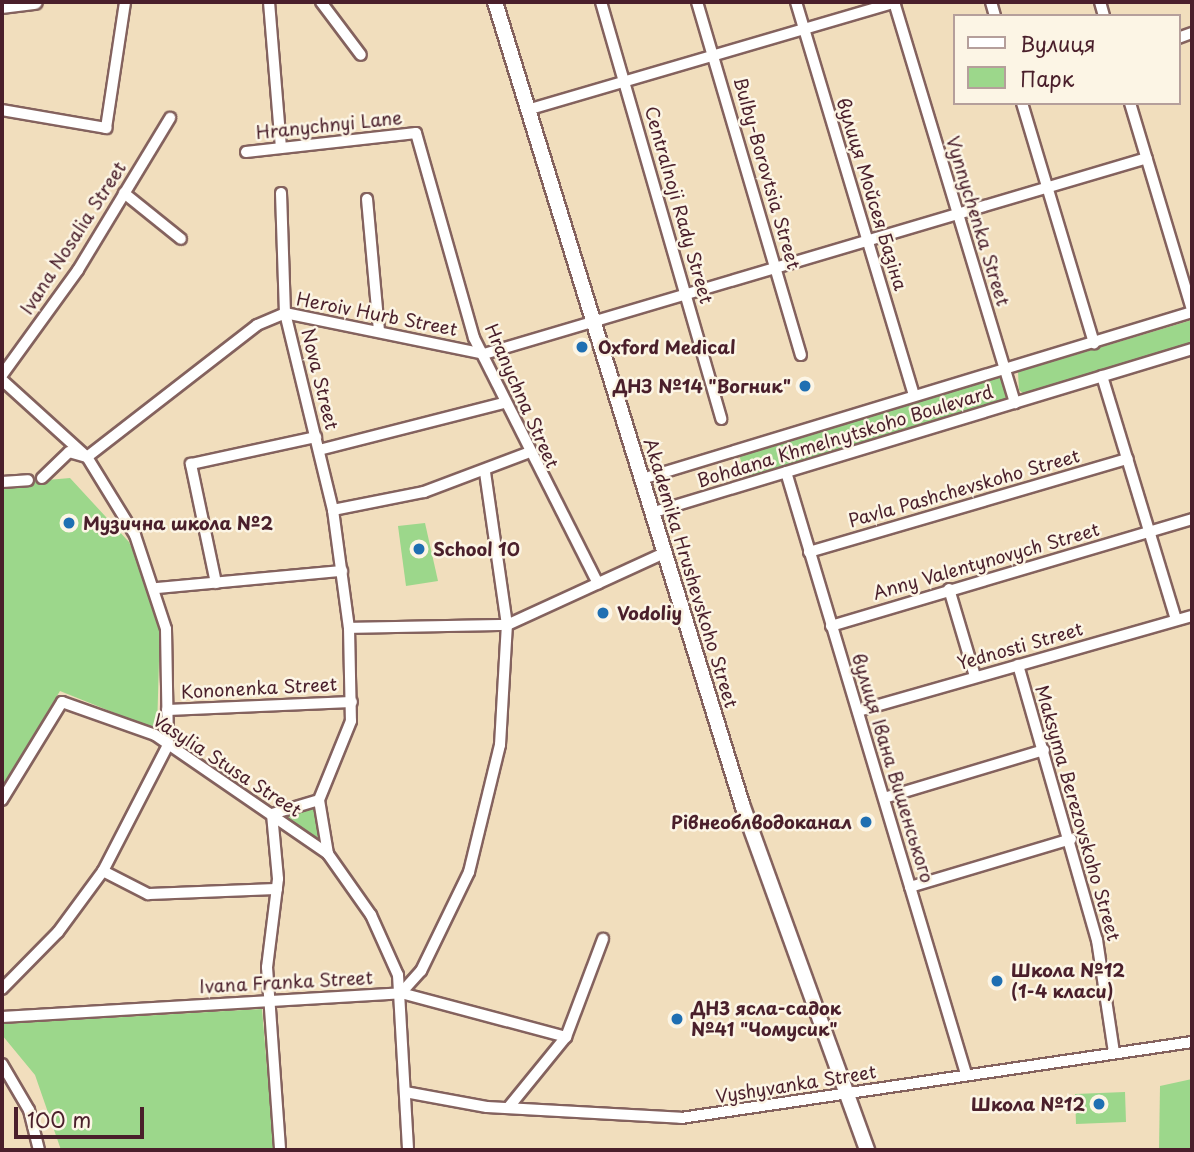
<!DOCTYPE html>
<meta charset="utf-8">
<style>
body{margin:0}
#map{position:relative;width:1194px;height:1152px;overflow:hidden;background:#f1debd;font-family:"Playpen Sans",sans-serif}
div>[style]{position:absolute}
.green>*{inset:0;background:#9cd78b}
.roads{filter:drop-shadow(2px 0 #84625e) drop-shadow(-2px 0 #84625e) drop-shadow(0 2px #84625e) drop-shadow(0 -2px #84625e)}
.minor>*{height:10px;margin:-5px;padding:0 5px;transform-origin:5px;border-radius:5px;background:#fff}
.major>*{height:14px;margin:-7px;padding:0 7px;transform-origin:7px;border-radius:7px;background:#fff}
.dots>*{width:19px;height:19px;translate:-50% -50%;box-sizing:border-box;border:4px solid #fcf5e5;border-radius:50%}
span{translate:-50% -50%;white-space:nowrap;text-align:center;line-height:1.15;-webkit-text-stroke:5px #fcf5e5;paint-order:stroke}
.street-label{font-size:18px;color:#4a1f2b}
.poi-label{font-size:18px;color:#4a1f2b;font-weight:700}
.left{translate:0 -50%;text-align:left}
.right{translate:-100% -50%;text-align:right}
.frame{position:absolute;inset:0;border:4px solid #4a1f2b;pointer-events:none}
.legend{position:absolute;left:953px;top:14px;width:228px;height:91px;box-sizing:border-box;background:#fcf5e5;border:2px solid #b59f9b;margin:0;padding:9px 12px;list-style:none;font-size:21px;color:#4a1f2b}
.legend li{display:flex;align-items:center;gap:14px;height:35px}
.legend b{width:35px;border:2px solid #b59f9b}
.scale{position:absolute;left:14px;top:1107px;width:130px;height:32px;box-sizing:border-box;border:4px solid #4a1f2b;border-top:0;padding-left:9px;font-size:21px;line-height:24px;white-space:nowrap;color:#4a1f2b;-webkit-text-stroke:5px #fcf5e5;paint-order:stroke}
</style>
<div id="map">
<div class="green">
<i style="clip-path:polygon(1192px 320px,1192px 343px,1024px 394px,1019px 390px,1018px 372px)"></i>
<i style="clip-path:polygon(1001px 376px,1008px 401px,747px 479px,739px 455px)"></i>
<i style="clip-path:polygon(70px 478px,129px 542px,148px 584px,160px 626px,157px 730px,60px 691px,2px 787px,2px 484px)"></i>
<i style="clip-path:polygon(425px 523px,438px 581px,406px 586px,398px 526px)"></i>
<i style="clip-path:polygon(316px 806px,321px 841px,318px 842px,285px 817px)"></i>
<i style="clip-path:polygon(262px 1009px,274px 1150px,61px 1150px,35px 1075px,2px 1035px,2px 1024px)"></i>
<i style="clip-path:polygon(1192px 1079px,1192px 1150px,1159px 1150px,1160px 1086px)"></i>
<i style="clip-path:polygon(1125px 1092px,1126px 1122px,1076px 1124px,1075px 1094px)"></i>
</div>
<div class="roads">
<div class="minor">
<i style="left:269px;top:2px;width:145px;rotate:85.3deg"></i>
<i style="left:321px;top:2px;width:66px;rotate:53deg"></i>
<i style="left:601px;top:2px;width:434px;rotate:73.9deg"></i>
<i style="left:697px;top:2px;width:368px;rotate:73.6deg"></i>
<i style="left:796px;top:2px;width:411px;rotate:73.3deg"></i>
<i style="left:894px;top:2px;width:419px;rotate:73.2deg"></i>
<i style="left:991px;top:2px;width:15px;rotate:74deg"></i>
<i style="left:1100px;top:2px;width:15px;rotate:74deg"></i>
<i style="left:1178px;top:38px;width:15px;rotate:-20deg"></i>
<i style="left:1022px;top:103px;width:251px;rotate:73.3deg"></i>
<i style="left:1130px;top:103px;width:216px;rotate:73.3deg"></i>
<i style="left:2px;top:110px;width:106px;rotate:9.8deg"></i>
<i style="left:106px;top:128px;width:127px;rotate:-81.4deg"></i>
<i style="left:527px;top:110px;width:384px;rotate:-16.3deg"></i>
<i style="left:246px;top:152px;width:171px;rotate:-6.4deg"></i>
<i style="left:416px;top:133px;width:213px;rotate:74.2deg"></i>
<i style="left:474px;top:338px;width:275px;rotate:63.2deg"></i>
<i style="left:124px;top:193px;width:73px;rotate:38.9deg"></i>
<i style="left:281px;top:193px;width:120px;rotate:88.1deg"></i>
<i style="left:285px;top:313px;width:203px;rotate:76.3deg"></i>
<i style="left:333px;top:510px;width:119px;rotate:82.3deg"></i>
<i style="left:349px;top:628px;width:93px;rotate:88.8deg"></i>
<i style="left:351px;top:721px;width:85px;rotate:112.1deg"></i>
<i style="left:319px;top:800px;width:55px;rotate:80.5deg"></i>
<i style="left:328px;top:854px;width:75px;rotate:54.8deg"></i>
<i style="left:371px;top:915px;width:66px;rotate:65.8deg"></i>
<i style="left:398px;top:975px;width:175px;rotate:86.7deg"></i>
<i style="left:367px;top:199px;width:133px;rotate:84.8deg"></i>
<i style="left:2px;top:375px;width:130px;rotate:-54.1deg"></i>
<i style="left:78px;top:270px;width:178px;rotate:-58.8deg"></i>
<i style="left:1102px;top:376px;width:254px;rotate:73.1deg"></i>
<i style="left:2px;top:380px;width:115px;rotate:42.2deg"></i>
<i style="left:87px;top:457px;width:92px;rotate:58.4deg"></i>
<i style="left:135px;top:535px;width:99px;rotate:71.7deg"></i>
<i style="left:166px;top:629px;width:116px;rotate:89deg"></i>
<i style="left:168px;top:745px;width:142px;rotate:117.3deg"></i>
<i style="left:103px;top:871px;width:76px;rotate:126.4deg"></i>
<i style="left:58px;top:932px;width:80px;rotate:134.5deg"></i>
<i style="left:319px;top:450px;width:190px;rotate:-14.3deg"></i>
<i style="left:786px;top:472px;width:628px;rotate:73.35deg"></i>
<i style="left:42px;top:478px;width:37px;rotate:-44deg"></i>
<i style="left:69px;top:452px;width:19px;rotate:16deg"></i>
<i style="left:87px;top:457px;width:215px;rotate:-37.8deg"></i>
<i style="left:257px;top:325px;width:30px;rotate:-23deg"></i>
<i style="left:285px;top:313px;width:203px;rotate:11.6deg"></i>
<i style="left:484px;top:354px;width:691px;rotate:-16.47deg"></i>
<i style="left:642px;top:479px;width:575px;rotate:-16.89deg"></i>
<i style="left:2px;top:482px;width:26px;rotate:-4deg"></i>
<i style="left:333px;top:510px;width:93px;rotate:-11.2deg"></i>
<i style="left:424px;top:492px;width:110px;rotate:-20.7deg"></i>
<i style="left:651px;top:513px;width:565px;rotate:-16.86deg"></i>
<i style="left:809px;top:552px;width:332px;rotate:-16.3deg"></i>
<i style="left:216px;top:583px;width:122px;rotate:-101.9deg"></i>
<i style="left:191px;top:464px;width:128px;rotate:-12.2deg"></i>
<i style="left:157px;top:588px;width:186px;rotate:-5.3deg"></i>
<i style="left:949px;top:589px;width:91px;rotate:73.4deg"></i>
<i style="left:831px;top:626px;width:377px;rotate:-16.5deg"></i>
<i style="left:349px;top:628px;width:158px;rotate:-1.1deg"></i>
<i style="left:507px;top:625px;width:173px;rotate:-24.6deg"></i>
<i style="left:1018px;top:665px;width:286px;rotate:74deg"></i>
<i style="left:1097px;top:940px;width:114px;rotate:81.4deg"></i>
<i style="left:167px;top:710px;width:185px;rotate:-2.5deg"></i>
<i style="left:858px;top:711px;width:347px;rotate:-15.9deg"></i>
<i style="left:884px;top:798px;width:167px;rotate:-16.7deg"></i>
<i style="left:2px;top:800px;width:115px;rotate:-58.5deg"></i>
<i style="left:62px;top:702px;width:99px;rotate:19.5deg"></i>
<i style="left:155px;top:735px;width:210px;rotate:34.5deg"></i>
<i style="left:272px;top:814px;width:65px;rotate:84.7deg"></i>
<i style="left:278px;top:879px;width:89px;rotate:97.1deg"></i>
<i style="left:267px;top:967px;width:183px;rotate:85.9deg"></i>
<i style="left:272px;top:814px;width:49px;rotate:-16.6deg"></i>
<i style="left:103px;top:871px;width:51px;rotate:27.1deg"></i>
<i style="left:148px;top:894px;width:129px;rotate:-2.2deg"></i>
<i style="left:910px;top:887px;width:168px;rotate:-16.6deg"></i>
<i style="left:401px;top:993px;width:30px;rotate:-48deg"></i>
<i style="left:421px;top:971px;width:110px;rotate:-64.1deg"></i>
<i style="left:469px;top:872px;width:131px;rotate:-76.3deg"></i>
<i style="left:500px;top:745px;width:120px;rotate:-86.7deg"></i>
<i style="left:507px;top:625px;width:155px;rotate:-98.2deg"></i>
<i style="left:2px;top:1017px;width:400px;rotate:-3.4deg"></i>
<i style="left:401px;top:993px;width:171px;rotate:14.9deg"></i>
<i style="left:2px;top:1064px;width:53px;rotate:59.6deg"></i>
<i style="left:29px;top:1110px;width:41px;rotate:76deg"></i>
<i style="left:405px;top:1092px;width:83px;rotate:10.4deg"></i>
<i style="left:487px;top:1107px;width:194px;rotate:3.2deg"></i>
<i style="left:681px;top:1118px;width:517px;rotate:-8.46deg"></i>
<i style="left:508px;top:1108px;width:92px;rotate:-50.8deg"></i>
<i style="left:566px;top:1037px;width:105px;rotate:-69.3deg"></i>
</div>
<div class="major">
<i style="left:495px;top:2px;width:842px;rotate:72.88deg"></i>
<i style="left:743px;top:807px;width:365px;rotate:70.1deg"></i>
<i style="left:2px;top:6px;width:33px;rotate:-7deg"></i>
</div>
</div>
<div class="dots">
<i style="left:582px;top:347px;background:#1f6fb2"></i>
<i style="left:805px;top:386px;background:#1f6fb2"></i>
<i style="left:69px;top:523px;background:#1f6fb2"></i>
<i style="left:419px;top:549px;background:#1f6fb2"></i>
<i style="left:603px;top:613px;background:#1f6fb2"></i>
<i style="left:866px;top:822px;background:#1f6fb2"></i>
<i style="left:997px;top:981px;background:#1f6fb2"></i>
<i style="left:677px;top:1019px;background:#1f6fb2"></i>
<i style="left:1099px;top:1104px;background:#1f6fb2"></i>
</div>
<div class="street-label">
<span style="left:329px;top:125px;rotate:-6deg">Hranychnyi Lane</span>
<span style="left:767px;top:173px;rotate:74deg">Bulby-Borovtsia Street</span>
<span style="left:872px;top:194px;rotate:73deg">вулиця Мойсея Базіна</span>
<span style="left:679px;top:205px;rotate:74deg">Centralnoji Rady Street</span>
<span style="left:978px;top:221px;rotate:73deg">Vynnychenka Street</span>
<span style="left:73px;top:238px;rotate:-57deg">Ivana Nosalia Street</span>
<span style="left:377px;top:314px;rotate:11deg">Heroiv Hurb Street</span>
<span style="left:320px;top:379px;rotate:76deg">Nova Street</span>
<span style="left:522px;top:396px;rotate:66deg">Hranychna Street</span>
<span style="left:845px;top:436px;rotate:-17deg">Bohdana Khmelnytskoho Boulevard</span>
<span style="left:964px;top:488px;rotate:-16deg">Pavla Pashchevskoho Street</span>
<span style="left:986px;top:561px;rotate:-16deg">Anny Valentynovych Street</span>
<span style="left:691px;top:573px;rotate:73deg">Akademika Hrushevskoho Street</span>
<span style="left:1020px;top:646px;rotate:-16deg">Yednosti Street</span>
<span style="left:259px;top:688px;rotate:-3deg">Kononenka Street</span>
<span style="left:227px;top:765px;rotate:33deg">Vasylia Stusa Street</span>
<span style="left:893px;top:768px;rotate:73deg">вулиця Івана Вишенського</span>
<span style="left:1078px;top:813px;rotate:74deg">Maksyma Berezovskoho Street</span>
<span style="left:286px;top:982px;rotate:-3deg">Ivana Franka Street</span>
<span style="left:796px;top:1084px;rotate:-9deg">Vyshyvanka Street</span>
</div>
<div class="poi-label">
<span class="left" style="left:598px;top:347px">Oxford Medical</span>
<span class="right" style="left:791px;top:386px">ДНЗ №14 "Вогник"</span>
<span class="left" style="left:83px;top:523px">Музична школа №2</span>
<span class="left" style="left:433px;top:549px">School 10</span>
<span class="left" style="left:617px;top:613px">Vodoliy</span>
<span class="right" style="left:852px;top:822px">Рівнеоблводоканал</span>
<span class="left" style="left:1011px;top:981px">Школа №12<br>(1-4 класи)</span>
<span class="left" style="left:691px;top:1019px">ДНЗ ясла-садок<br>№41 "Чомусик"</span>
<span class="right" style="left:1085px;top:1104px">Школа №12</span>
</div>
<div class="frame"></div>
<ul class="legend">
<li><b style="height:9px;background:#fff"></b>Вулиця</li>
<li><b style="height:19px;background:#9cd78b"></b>Парк</li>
</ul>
<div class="scale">100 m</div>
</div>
